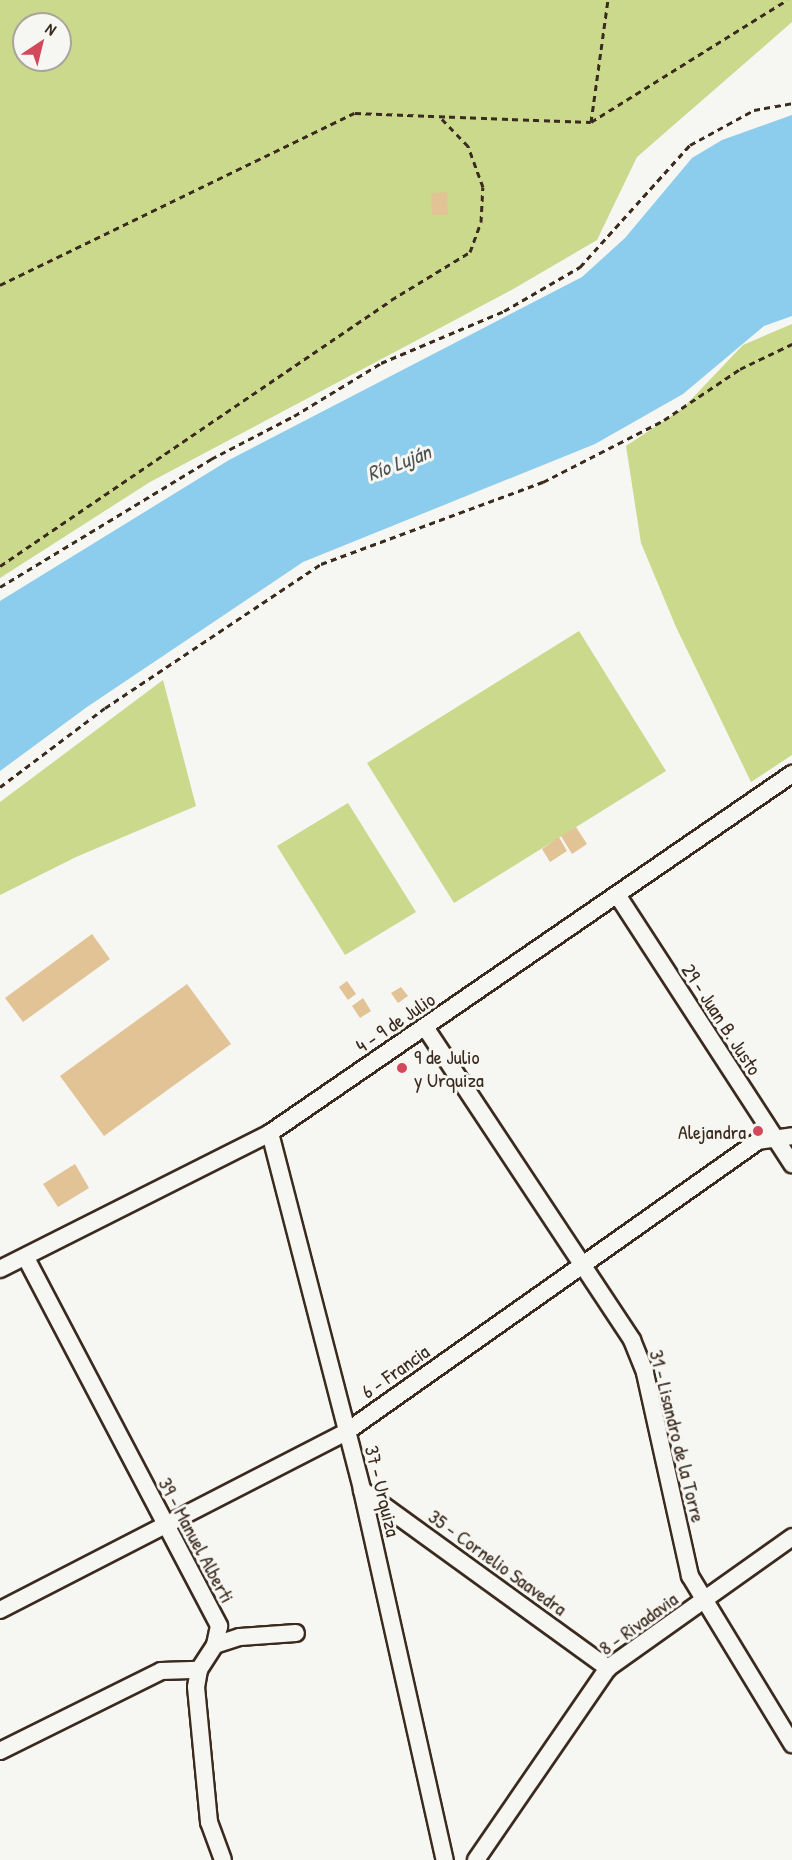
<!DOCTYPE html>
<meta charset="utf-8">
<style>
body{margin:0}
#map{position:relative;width:792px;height:1860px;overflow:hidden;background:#f6f6f2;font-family:"Patrick Hand",sans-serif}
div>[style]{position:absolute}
.green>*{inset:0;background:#cad98c}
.water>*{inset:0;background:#8ccced}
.building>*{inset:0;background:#e2c395}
.path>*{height:3px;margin-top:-1.5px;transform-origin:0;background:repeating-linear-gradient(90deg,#3b2a1e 0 6px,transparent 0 10.5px)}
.roads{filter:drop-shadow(2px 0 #3b2a1e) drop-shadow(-2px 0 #3b2a1e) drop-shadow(0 2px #3b2a1e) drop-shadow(0 -2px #3b2a1e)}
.street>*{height:16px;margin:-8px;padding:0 8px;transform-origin:8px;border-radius:8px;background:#f6f6f2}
.dots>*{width:16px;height:16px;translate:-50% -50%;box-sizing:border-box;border:3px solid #f6f6f2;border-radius:50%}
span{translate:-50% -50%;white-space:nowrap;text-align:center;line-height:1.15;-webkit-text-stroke:6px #f6f6f2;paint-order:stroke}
.street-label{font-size:20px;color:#3b2a1e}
.poi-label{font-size:20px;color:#3b2a1e}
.left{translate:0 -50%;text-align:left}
.right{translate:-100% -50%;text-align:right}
.water-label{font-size:21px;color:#4f5252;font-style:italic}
.north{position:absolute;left:12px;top:12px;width:60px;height:60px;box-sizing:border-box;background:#f6f6f2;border:2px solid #aba49d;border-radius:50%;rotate:35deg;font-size:16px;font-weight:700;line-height:24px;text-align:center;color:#3b2a1e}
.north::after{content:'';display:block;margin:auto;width:21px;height:27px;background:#d1495b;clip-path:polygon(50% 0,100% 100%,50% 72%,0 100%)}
</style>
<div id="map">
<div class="green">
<i style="clip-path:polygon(evenodd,0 0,792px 0,792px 22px,637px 157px,597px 240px,515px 288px,150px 482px,0 578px,0 0,24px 24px,60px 24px,60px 60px,24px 60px,24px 24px)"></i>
<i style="clip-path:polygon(792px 324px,792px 755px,751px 782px,676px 627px,641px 543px,626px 446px,683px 408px,743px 345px)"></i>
<i style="clip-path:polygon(579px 631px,666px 771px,454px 903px,367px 763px)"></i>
<i style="clip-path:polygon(163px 680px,196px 806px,76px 857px,0 895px,0 802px)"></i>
<i style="clip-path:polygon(348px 803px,416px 912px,345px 955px,277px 846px)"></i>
</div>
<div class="water">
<i style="clip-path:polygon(792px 115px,792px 316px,764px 326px,683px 394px,595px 444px,303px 562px,87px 707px,0 771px,0 601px,229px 460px,582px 277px,625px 238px,692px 158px,722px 140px)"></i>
</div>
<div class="building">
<i style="clip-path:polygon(447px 192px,448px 215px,432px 215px,431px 193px)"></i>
<i style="clip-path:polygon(576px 827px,587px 844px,572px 854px,561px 836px)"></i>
<i style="clip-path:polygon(559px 837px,567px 851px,550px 862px,542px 849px)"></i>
<i style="clip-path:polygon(92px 934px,110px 959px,23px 1022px,5px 998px)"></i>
<i style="clip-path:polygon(347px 981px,356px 994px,348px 1000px,339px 987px)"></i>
<i style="clip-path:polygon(187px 984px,231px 1044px,104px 1136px,60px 1076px)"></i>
<i style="clip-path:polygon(401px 987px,408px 996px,398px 1003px,391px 993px)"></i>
<i style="clip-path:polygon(363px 998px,371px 1011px,360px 1018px,352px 1006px)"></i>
<i style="clip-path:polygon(75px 1164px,89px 1188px,58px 1207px,43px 1184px)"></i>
</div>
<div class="path">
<i style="left:591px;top:122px;width:123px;rotate:-82.1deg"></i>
<i style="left:0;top:285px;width:394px;rotate:-25.9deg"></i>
<i style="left:355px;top:113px;width:236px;rotate:2.2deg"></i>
<i style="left:591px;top:122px;width:231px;rotate:-31.9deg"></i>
<i style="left:0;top:566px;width:473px;rotate:-34.2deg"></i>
<i style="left:391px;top:300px;width:92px;rotate:-31.3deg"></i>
<i style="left:470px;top:252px;width:32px;rotate:-70deg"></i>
<i style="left:481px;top:222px;width:35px;rotate:-87deg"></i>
<i style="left:483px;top:187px;width:44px;rotate:-110.1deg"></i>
<i style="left:468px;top:146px;width:40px;rotate:-134deg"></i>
<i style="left:0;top:587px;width:247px;rotate:-31.2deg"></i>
<i style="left:211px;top:459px;width:93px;rotate:-27.4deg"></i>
<i style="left:294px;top:416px;width:102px;rotate:-31.3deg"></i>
<i style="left:381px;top:363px;width:134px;rotate:-22.9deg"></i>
<i style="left:504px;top:311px;width:88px;rotate:-30.1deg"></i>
<i style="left:580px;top:267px;width:164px;rotate:-48deg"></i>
<i style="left:690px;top:145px;width:73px;rotate:-28.7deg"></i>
<i style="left:754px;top:110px;width:39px;rotate:-10deg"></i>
<i style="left:0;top:787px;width:131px;rotate:-37deg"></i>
<i style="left:105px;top:708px;width:260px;rotate:-33.7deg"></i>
<i style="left:321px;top:564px;width:237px;rotate:-20.3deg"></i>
<i style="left:543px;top:482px;width:136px;rotate:-27.1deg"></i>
<i style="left:664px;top:420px;width:92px;rotate:-33.9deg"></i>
<i style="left:740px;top:369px;width:58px;rotate:-25.7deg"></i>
</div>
<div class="roads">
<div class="street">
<i style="left:618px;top:896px;width:320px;rotate:57deg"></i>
<i style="left:425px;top:1027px;width:375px;rotate:56.5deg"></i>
<i style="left:632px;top:1340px;width:35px;rotate:68deg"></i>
<i style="left:645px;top:1373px;width:208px;rotate:77.5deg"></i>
<i style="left:690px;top:1576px;width:197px;rotate:58.7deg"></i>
<i style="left:270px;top:1133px;width:369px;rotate:75.5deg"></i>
<i style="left:362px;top:1490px;width:379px;rotate:77.4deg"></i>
<i style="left:26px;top:1258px;width:416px;rotate:62.3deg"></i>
<i style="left:219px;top:1626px;width:19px;rotate:102deg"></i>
<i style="left:215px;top:1645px;width:30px;rotate:123deg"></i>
<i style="left:199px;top:1670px;width:17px;rotate:100deg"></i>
<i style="left:196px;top:1687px;width:136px;rotate:84.5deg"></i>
<i style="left:209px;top:1822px;width:40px;rotate:69.8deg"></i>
<i style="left:0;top:1269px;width:302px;rotate:-26.7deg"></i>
<i style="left:270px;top:1133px;width:634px;rotate:-34.52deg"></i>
<i style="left:362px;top:1490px;width:304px;rotate:35.9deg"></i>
<i style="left:0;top:1610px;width:389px;rotate:-27.2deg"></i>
<i style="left:346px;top:1432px;width:504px;rotate:-35.23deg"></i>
<i style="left:758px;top:1141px;width:34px;rotate:-8deg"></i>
<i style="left:215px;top:1645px;width:26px;rotate:-18deg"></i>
<i style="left:240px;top:1637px;width:56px;rotate:-4.1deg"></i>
<i style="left:0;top:1751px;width:180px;rotate:-26.4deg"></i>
<i style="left:161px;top:1671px;width:38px;rotate:-2deg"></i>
<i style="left:476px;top:1860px;width:233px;rotate:-55.5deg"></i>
<i style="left:608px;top:1668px;width:226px;rotate:-35.4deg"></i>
</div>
</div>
<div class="dots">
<i style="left:402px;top:1068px;background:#d1495b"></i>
<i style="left:758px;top:1131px;background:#d1495b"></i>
</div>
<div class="street-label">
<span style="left:722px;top:1019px;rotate:57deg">29 - Juan B. Justo</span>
<span style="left:395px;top:1022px;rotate:-34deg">4 - 9 de Julio</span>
<span style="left:395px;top:1371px;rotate:-35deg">6 - Francia</span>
<span style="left:678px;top:1436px;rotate:76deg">31 - Lisandro de la Torre</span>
<span style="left:383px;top:1491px;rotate:76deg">37 - Urquiza</span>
<span style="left:197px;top:1540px;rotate:62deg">39 - Manuel Alberti</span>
<span style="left:498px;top:1562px;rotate:36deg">35 - Cornelio Saavedra</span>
<span style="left:638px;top:1623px;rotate:-36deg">8 - Rivadavia</span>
</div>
<div class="poi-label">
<span class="left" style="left:414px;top:1068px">9 de Julio<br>y Urquiza</span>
<span class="right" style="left:746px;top:1131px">Alejandra</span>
</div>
<div class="water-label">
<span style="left:399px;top:463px;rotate:-21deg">Río Luján</span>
</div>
<div class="north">N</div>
</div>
